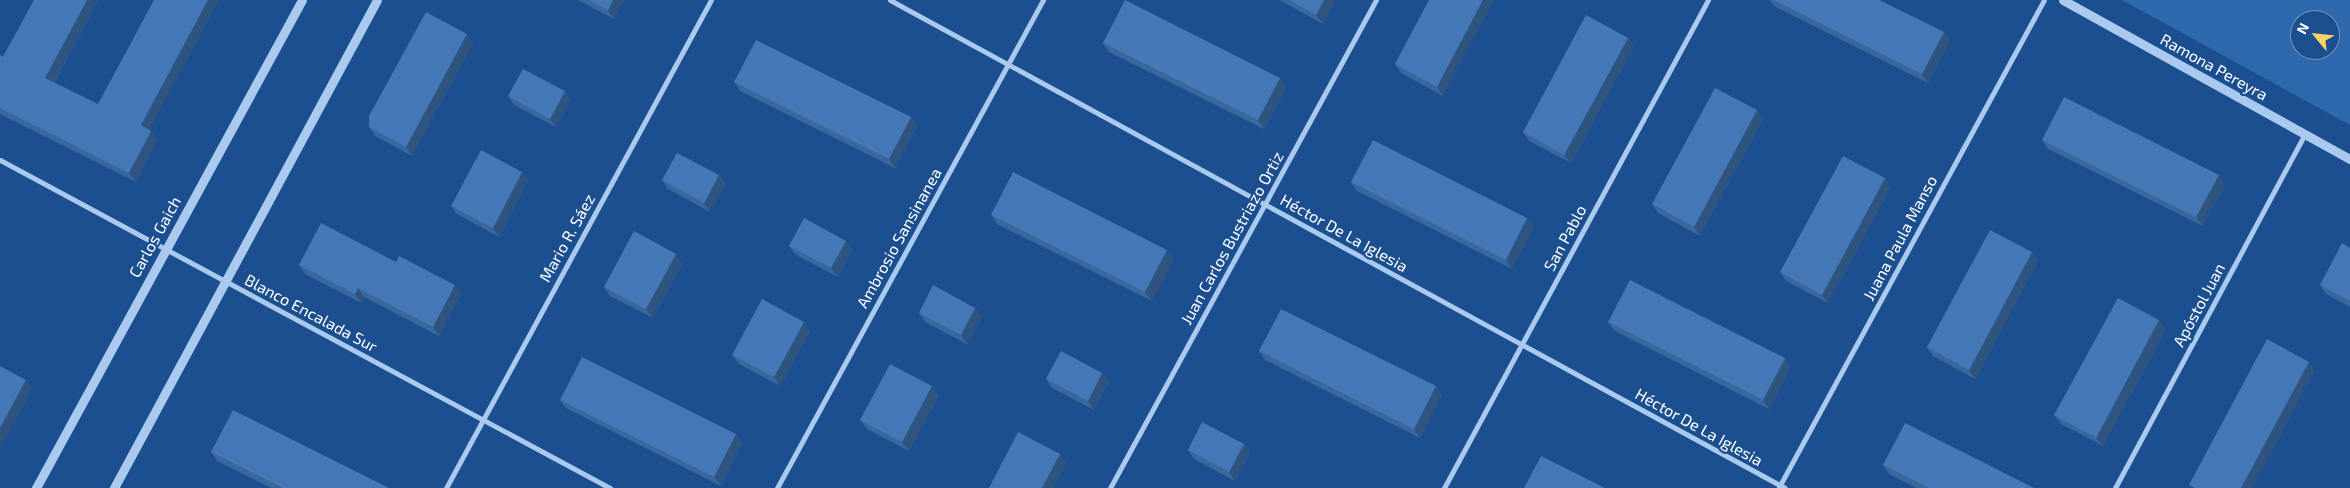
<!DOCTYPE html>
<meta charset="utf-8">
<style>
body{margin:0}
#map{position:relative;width:2350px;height:488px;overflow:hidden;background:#1b4f8f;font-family:"Exo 2",sans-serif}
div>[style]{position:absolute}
.green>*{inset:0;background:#2e69ad}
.minor>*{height:5px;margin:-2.5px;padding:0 2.5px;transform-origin:2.5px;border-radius:2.5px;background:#a9c9ee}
.tertiary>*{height:9px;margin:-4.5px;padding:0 4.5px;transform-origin:4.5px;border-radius:4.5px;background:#a9c9ee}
.wall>*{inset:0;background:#3a679d}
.shaded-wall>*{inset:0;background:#305480}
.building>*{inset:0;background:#4478b7}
span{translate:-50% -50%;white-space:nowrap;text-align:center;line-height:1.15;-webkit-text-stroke:4.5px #1b4f8f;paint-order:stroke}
.street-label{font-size:16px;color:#fff}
.north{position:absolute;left:2290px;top:10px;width:50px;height:50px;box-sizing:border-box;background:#1b4f8f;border:1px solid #7695bc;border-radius:50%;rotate:298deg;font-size:14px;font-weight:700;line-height:20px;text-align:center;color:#fff}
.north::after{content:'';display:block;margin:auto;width:18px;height:22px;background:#ffd166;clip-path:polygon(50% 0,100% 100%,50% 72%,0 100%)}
</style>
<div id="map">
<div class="green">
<i style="clip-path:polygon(evenodd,2122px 0,2350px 0,2350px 125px,2122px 0,2300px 20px,2330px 20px,2330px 50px,2300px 50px,2300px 20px)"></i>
</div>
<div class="minor">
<i style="left:890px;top:0;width:1019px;rotate:28.6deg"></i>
<i style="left:0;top:160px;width:693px;rotate:28.27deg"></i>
<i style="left:1779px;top:487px;width:554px;rotate:-61.45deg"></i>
<i style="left:446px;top:488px;width:555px;rotate:-61.5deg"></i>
<i style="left:777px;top:488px;width:556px;rotate:-61.41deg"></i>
<i style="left:1110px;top:488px;width:556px;rotate:-61.41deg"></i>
<i style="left:1444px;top:488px;width:555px;rotate:-61.59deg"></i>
<i style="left:2115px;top:488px;width:402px;rotate:-61.8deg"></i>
</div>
<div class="tertiary">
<i style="left:2063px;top:0;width:328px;rotate:29deg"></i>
<i style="left:36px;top:488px;width:556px;rotate:-61.41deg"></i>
<i style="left:114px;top:488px;width:554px;rotate:-61.68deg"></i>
</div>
<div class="wall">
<i style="clip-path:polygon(34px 0,98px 0,54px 83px,151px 131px,157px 140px,136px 182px,0 114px,0 55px,3px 57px)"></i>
<i style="clip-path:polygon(578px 0,624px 0,614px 19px)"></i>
<i style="clip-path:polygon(1280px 0,1335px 0,1323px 24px,1281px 1px)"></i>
<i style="clip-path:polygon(1429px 0,1443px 96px,1401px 73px,1395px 64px)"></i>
<i style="clip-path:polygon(1770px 0,1879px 0,1944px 32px,1950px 41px,1928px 83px,1774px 6px)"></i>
<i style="clip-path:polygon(1628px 38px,1634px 46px,1571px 163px,1529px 141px,1523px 132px)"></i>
<i style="clip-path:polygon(473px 43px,412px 156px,375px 136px,369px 127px)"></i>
<i style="clip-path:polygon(1103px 43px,1280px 78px,1286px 87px,1264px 129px,1109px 52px)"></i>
<i style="clip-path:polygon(734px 82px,911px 117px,917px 126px,895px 168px,740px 91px)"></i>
<i style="clip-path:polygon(565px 91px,571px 100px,556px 127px,514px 105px,508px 96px)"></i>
<i style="clip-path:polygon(1757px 110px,1763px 119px,1700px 236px,1658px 213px,1652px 204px)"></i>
<i style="clip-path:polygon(2042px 140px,2225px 184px,2203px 226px,2048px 149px)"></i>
<i style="clip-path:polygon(522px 172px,528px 181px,499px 237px,457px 214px,451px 206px)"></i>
<i style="clip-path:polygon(719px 175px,725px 184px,710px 212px,668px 189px,662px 180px)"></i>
<i style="clip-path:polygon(1885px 178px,1891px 187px,1828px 303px,1786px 281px,1780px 272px)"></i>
<i style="clip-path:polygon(1351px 182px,1527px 218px,1534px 227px,1512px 269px,1357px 191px)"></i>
<i style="clip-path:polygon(991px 215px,1167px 250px,1174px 259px,1152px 301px,997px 224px)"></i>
<i style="clip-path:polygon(846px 241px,852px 249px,838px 277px,796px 255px,789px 246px)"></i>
<i style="clip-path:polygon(2350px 248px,2350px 307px,2326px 294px,2320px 285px)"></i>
<i style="clip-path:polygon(2032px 252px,2038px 261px,1975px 379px,1933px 356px,1927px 347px)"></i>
<i style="clip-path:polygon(396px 262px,461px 294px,439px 336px,364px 297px,361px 303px,305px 274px,299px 265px)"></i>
<i style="clip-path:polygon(682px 263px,653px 318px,610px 296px,604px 287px)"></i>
<i style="clip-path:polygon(975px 308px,982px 317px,967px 344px,925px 322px,919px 313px)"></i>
<i style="clip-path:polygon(1608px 322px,1785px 358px,1791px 367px,1769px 409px,1615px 331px)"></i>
<i style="clip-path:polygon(2166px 329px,2103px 446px,2061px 424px,2054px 415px)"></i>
<i style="clip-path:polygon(810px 331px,780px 386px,739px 364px,732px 355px)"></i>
<i style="clip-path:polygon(1259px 351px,1442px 395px,1420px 438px,1265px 360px)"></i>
<i style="clip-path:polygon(1102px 373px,1109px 382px,1094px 410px,1052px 388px,1046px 379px)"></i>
<i style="clip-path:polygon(939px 395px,909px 451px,867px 429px,860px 420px)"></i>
<i style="clip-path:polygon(560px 400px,736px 434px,742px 443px,721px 486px,566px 408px)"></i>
<i style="clip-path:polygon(1244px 444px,1250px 453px,1235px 481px,1194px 459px,1188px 450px)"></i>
<i style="clip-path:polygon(211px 452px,387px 487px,388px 488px,271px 488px,217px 461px)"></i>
<i style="clip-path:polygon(1883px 465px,2034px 488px,1917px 488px,1889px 474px)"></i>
</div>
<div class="shaded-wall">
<i style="clip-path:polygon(87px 0,98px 0,51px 87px,45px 78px)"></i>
<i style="clip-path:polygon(208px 0,219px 0,147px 134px,141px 125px)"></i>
<i style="clip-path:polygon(613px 0,624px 0,614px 19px,608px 10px)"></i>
<i style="clip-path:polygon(1324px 0,1335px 0,1323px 24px,1316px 15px)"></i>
<i style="clip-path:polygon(1483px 0,1494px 0,1443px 96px,1437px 87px)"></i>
<i style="clip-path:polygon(1944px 32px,1950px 41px,1928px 83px,1922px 74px)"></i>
<i style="clip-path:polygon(467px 34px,473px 43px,412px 156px,406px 147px)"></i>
<i style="clip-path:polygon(1628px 38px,1634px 46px,1571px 163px,1564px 155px)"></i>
<i style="clip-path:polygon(1280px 78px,1286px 87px,1264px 129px,1258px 120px)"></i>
<i style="clip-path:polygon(565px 91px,571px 100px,556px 127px,550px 119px)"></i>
<i style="clip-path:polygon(1757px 110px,1763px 119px,1700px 236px,1694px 227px)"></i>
<i style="clip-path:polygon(911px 117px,917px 126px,895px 168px,889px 159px)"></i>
<i style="clip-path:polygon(151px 131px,157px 140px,136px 182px,129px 173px)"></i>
<i style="clip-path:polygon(522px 172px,528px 181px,499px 237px,493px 228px)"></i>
<i style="clip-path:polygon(719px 175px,725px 184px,710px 212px,704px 203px)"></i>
<i style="clip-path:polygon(2219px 175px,2225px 184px,2203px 226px,2196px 217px)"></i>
<i style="clip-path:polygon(1885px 178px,1891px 187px,1828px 303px,1822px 295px)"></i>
<i style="clip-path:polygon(1527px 218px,1534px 227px,1512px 269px,1506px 260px)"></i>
<i style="clip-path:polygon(846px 241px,852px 249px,838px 277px,831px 268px)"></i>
<i style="clip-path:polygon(1167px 250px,1174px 259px,1152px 301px,1145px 292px)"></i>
<i style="clip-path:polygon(2032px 252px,2038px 261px,1975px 379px,1969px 370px)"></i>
<i style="clip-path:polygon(676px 254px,682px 263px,653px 318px,646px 309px)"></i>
<i style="clip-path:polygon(455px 285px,461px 294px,439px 336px,433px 327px)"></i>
<i style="clip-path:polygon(358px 288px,364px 297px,361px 303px,355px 294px)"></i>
<i style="clip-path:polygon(975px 308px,982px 317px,967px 344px,961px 335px)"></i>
<i style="clip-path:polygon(2159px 320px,2166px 329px,2103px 446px,2096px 438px)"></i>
<i style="clip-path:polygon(804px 322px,810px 331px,780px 386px,774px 377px)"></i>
<i style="clip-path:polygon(1785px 358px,1791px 367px,1769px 409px,1763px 400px)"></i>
<i style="clip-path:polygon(2309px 362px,2315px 371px,2252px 488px,2241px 488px)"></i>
<i style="clip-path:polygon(1102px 373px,1109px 382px,1094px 410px,1088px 401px)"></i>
<i style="clip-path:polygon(26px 380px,32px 389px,0 449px,0 428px)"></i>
<i style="clip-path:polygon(932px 386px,939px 395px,909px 451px,902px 442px)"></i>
<i style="clip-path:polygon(1436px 386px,1442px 395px,1420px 438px,1414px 429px)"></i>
<i style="clip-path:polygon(736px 434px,742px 443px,721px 486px,714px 477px)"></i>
<i style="clip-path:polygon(1244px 444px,1250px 453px,1235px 481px,1229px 472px)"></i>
<i style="clip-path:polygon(1060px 454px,1066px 463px,1053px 488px,1042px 488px)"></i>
</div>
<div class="building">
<i style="clip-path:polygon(34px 0,87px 0,45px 78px,98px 104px,154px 0,208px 0,141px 125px,151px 131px,129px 173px,0 108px,0 55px,3px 57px)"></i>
<i style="clip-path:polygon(589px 0,613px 0,608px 10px)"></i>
<i style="clip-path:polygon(1125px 0,1280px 78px,1258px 120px,1103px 43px)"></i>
<i style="clip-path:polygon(1289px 0,1324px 0,1316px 15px)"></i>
<i style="clip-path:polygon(1429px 0,1483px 0,1437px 87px,1395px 64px)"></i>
<i style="clip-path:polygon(1774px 0,1879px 0,1944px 32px,1922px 74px)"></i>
<i style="clip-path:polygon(426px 12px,467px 34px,406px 147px,369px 127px,369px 116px)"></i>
<i style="clip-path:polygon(1586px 15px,1628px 38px,1564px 155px,1523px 132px)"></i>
<i style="clip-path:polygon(756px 40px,911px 117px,889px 159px,734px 82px)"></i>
<i style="clip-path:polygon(523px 69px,565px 91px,550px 119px,508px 96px)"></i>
<i style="clip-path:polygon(1715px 88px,1757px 110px,1694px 227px,1652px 204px)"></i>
<i style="clip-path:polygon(2064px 97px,2219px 175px,2196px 217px,2042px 140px)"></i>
<i style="clip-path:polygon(1373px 140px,1527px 218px,1506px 260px,1351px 182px)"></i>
<i style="clip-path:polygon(481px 150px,522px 172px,493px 228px,451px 206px)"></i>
<i style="clip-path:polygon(677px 153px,719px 175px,704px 203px,662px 180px)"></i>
<i style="clip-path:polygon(1843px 156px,1885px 178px,1822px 295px,1780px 272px)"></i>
<i style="clip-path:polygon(1013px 172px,1167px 250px,1145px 292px,991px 215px)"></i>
<i style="clip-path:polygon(804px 218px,846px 241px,831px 268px,789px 246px)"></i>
<i style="clip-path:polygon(321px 223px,396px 262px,399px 256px,455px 285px,433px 327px,358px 288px,355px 294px,299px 265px)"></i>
<i style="clip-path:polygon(1990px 230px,2032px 252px,1969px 370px,1927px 347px)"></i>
<i style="clip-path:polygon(634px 231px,676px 254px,646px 309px,604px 287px)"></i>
<i style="clip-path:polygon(2342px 243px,2350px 248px,2350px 301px,2320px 285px)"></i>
<i style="clip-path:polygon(1630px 280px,1785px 358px,1763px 400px,1608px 322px)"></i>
<i style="clip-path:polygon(933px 285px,975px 308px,961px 335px,919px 313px)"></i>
<i style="clip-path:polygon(2118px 298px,2159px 320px,2096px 438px,2054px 415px)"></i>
<i style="clip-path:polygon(762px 299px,804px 322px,774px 377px,732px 355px)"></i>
<i style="clip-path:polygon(1281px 309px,1436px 386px,1414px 429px,1259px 351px)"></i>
<i style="clip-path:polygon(2267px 339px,2309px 362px,2241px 488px,2195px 488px,2189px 485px)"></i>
<i style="clip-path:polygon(1061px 351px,1102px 373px,1088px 401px,1046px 379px)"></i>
<i style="clip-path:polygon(582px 357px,736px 434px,714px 477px,560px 400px)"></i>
<i style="clip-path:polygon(890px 364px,932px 386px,902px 442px,860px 420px)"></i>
<i style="clip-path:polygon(0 366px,26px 380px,0 428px)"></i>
<i style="clip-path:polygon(233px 410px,387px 487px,387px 488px,283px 488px,211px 452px)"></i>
<i style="clip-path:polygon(1202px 422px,1244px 444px,1229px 472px,1188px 450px)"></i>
<i style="clip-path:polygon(1905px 423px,2034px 488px,1929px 488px,1883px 465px)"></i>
<i style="clip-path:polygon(1018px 432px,1060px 454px,1042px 488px,989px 488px)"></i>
<i style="clip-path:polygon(1541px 456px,1605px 488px,1524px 488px)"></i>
</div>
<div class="street-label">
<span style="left:2214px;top:67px;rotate:29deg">Ramona Pereyra</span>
<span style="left:1344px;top:233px;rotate:29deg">Héctor De La Iglesia</span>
<span style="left:155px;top:237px;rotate:-61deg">Carlos Gaich</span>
<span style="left:567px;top:238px;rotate:-61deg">Mario R. Sáez</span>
<span style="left:899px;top:238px;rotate:-61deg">Ambrosio Sansinanea</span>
<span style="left:1232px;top:238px;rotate:-61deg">Juan Carlos Bustriazo Ortiz</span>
<span style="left:1565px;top:238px;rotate:-62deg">San Pablo</span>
<span style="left:1900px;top:238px;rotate:-62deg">Juana Paula Manso</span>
<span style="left:2199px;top:305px;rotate:-62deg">Apóstol Juan</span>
<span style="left:311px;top:313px;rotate:28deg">Blanco Encalada Sur</span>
<span style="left:1699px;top:427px;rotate:29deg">Héctor De La Iglesia</span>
</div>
<div class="north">N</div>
</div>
